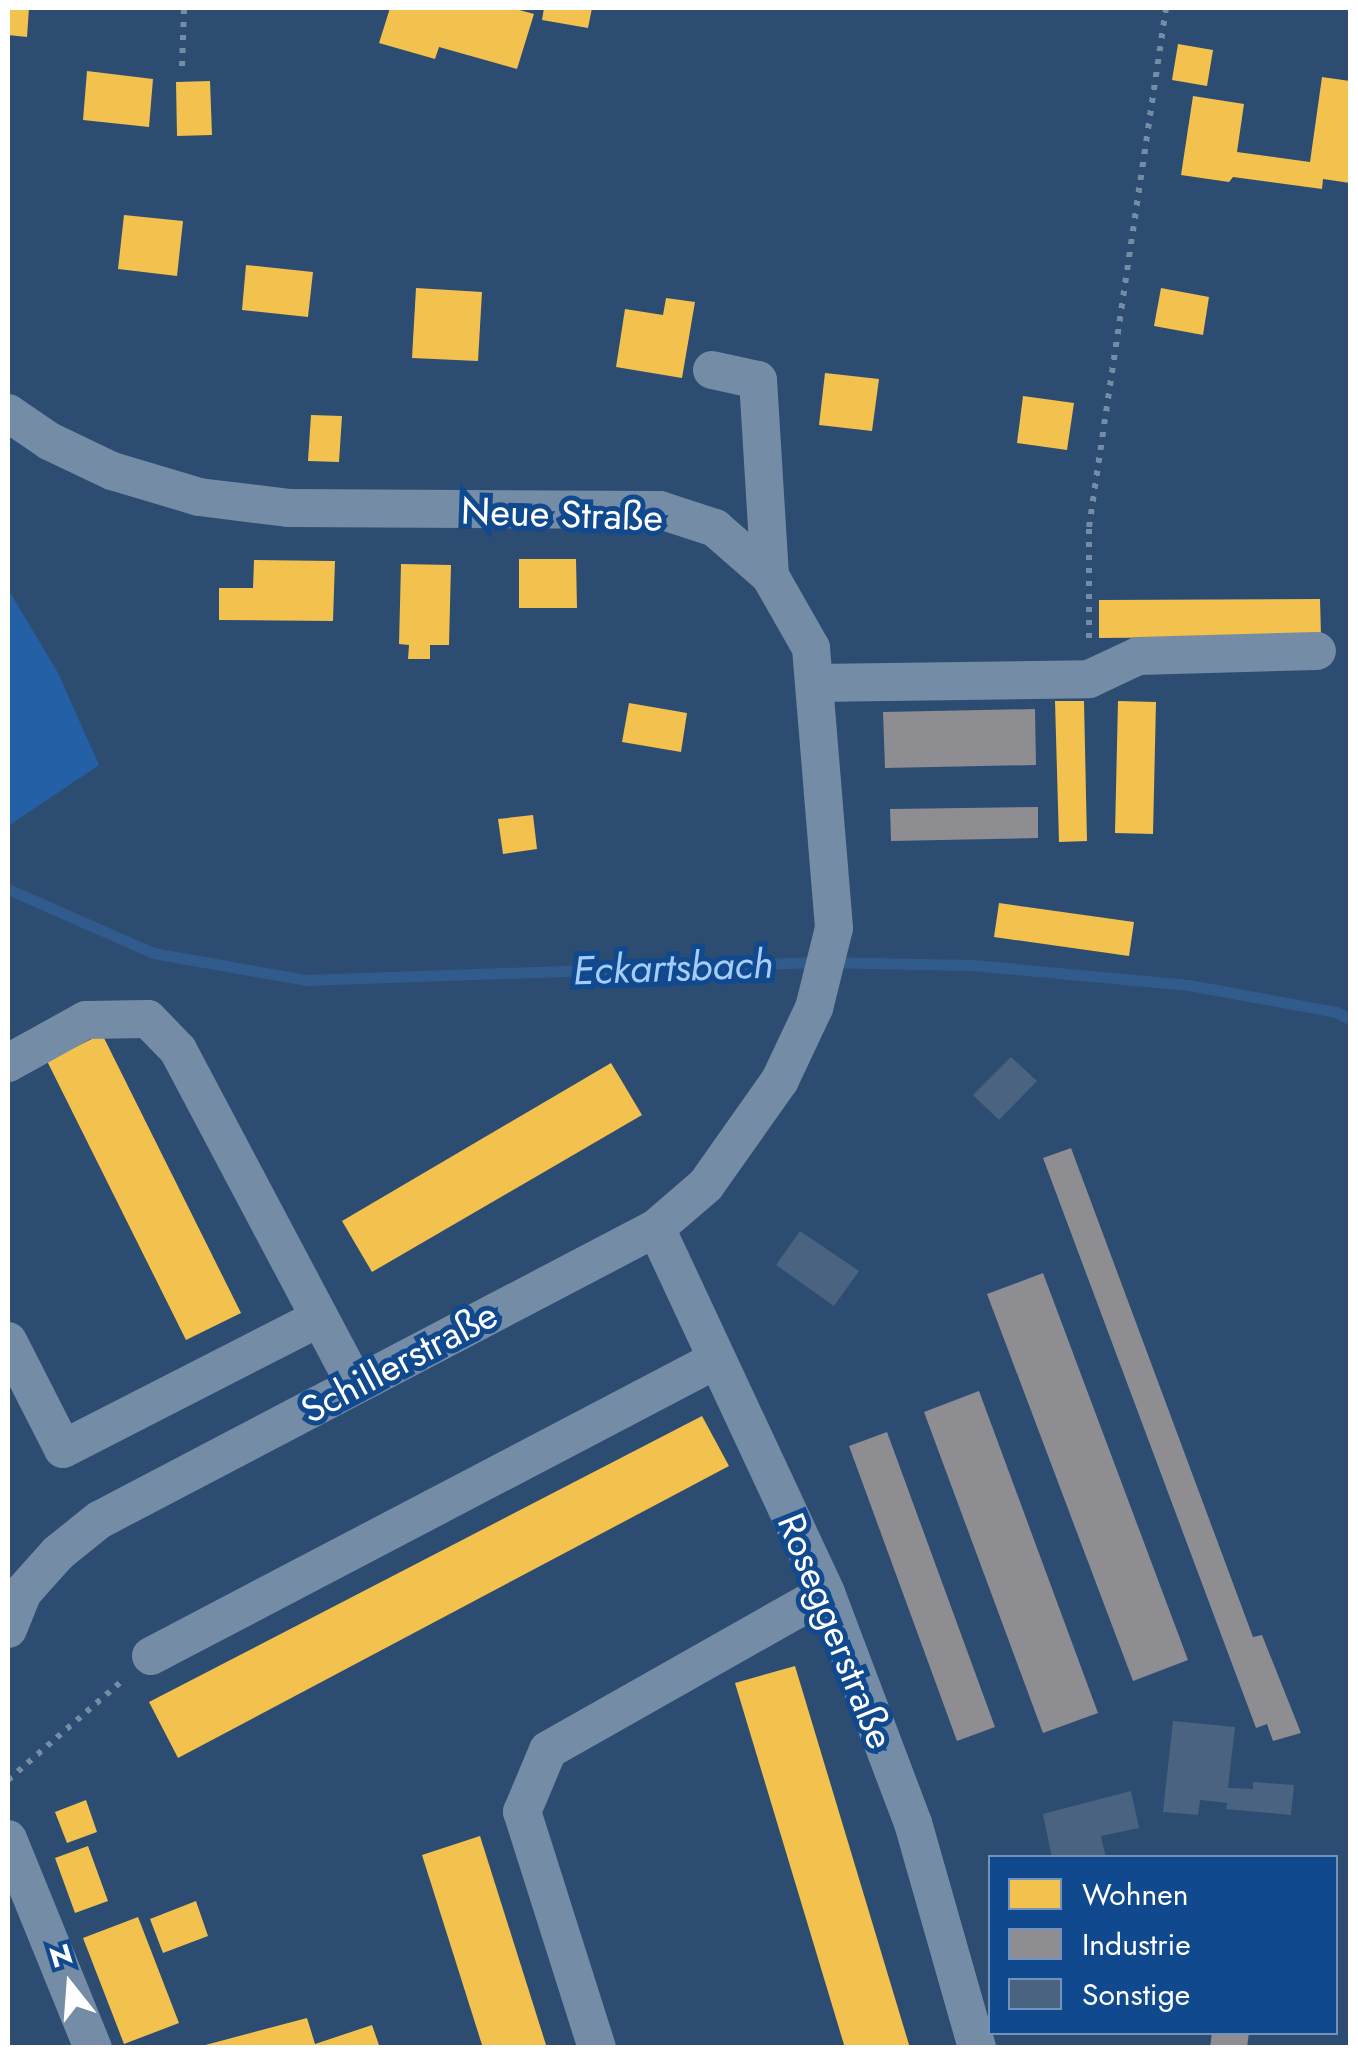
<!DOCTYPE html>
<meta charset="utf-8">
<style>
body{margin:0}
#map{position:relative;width:1358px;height:2055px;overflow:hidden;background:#2d4c71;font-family:Jost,sans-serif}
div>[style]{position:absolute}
.green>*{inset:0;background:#2360a5}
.homes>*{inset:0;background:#f2c14e}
.industry>*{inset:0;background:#8d8d92}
.stream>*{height:11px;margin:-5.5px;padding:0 5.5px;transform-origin:5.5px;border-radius:5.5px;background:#315b8c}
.building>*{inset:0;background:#4a6381}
.path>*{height:6px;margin-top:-3px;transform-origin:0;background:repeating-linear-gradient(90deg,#748ca5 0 5px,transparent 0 13px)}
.minor>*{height:38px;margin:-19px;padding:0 19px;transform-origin:19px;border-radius:19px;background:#748ca5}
span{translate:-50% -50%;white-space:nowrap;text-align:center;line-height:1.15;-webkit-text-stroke:10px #10498e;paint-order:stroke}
.street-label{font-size:38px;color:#fff}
.water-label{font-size:40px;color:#a4cdfa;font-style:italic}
.frame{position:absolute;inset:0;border:10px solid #fff;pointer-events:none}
.legend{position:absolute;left:988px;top:1855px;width:350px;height:180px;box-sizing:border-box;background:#10498e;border:2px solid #7092bb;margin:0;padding:12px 18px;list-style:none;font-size:30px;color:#fff}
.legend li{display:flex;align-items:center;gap:20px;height:50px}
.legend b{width:50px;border:2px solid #7092bb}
.north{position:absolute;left:20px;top:1935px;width:100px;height:100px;-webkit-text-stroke:8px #10498e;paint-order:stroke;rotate:343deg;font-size:28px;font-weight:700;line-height:40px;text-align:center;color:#fff}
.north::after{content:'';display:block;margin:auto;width:35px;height:45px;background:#fff;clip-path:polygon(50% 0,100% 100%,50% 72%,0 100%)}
</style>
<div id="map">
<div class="green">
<i style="clip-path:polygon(8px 589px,58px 673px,99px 765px,8px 826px)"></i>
</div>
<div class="homes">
<i style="clip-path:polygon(8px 8px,29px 8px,27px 37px,8px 35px)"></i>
<i style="clip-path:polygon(390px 8px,512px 8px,534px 14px,517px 69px,439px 47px,435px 59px,379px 43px)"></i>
<i style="clip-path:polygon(544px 8px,592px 8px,588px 28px,542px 20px)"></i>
<i style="clip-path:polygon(1178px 44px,1213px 50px,1207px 86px,1172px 80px)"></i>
<i style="clip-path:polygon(87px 71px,153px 79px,149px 127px,83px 120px)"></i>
<i style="clip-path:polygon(1322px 77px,1350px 81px,1350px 183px,1323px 179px,1322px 189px,1233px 177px,1229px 182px,1181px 175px,1193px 96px,1244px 104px,1237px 152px,1310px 162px)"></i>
<i style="clip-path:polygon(210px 81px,212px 135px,177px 136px,176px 82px)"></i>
<i style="clip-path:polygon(124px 215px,183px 221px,177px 276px,118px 269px)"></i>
<i style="clip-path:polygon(246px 265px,313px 272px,308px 317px,242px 310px)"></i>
<i style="clip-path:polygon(416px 288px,482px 292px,478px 361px,412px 358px)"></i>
<i style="clip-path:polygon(1161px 288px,1209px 297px,1203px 335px,1154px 326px)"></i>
<i style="clip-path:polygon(666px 298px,695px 302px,682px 378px,616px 367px,625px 309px,663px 315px)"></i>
<i style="clip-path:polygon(825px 373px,879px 379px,872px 431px,819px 425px)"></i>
<i style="clip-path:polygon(1023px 396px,1074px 403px,1067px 450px,1017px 443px)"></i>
<i style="clip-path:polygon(311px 415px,342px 416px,339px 462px,308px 461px)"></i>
<i style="clip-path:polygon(519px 559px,576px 559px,577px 608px,519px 608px)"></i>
<i style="clip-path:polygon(254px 560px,335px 561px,333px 621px,219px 620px,219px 588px,253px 588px)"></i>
<i style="clip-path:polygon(401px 564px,451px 565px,449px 645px,430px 645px,430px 659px,408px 659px,409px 645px,399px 644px)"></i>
<i style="clip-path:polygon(1320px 599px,1321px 636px,1099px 638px,1099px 600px)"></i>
<i style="clip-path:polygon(1055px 701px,1084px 701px,1087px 841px,1059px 842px)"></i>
<i style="clip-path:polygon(1118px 701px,1156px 702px,1153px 834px,1115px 833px)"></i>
<i style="clip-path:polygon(629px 703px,687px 713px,681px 752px,622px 742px)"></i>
<i style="clip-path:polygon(533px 815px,537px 849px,503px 854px,498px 819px)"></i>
<i style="clip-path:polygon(999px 903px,1134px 922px,1129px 956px,994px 937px)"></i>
<i style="clip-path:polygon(102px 1034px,241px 1313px,186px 1340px,47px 1061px)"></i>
<i style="clip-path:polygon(611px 1063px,642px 1115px,372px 1272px,342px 1221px)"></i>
<i style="clip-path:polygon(702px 1416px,729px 1466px,178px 1758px,149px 1702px)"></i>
<i style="clip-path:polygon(795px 1666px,910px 2048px,845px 2048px,735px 1683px)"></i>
<i style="clip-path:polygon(86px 1800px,97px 1832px,67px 1843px,55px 1812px)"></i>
<i style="clip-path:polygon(480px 1836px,547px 2048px,483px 2048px,422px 1855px)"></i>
<i style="clip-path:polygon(88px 1846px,108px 1901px,75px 1913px,55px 1858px)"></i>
<i style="clip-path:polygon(196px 1901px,208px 1936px,163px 1953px,150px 1919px)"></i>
<i style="clip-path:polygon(138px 1917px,179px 2023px,124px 2044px,83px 1938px)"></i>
<i style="clip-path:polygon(307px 2018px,315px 2044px,372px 2025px,380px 2048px,194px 2048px)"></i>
</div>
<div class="industry">
<i style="clip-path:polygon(1035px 709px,1036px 765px,885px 768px,883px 712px)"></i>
<i style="clip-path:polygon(1038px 807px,1038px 838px,891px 841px,890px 809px)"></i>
<i style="clip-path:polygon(1071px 1148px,1253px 1637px,1262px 1635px,1301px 1733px,1273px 1741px,1267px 1724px,1256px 1728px,1043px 1158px)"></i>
<i style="clip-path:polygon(1043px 1273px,1188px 1660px,1133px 1681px,987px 1294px)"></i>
<i style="clip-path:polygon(979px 1391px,1098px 1713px,1043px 1733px,924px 1412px)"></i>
<i style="clip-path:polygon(887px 1432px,995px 1727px,957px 1741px,849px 1446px)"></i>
<i style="clip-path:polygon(1212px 2032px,1249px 2032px,1247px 2048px,1210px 2048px)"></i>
</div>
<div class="stream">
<i style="left:8px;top:889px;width:158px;rotate:23.8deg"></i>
<i style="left:153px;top:953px;width:155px;rotate:10deg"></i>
<i style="left:306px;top:980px;width:512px;rotate:-2.01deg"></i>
<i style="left:818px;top:962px;width:155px;rotate:1.1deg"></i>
<i style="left:973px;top:965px;width:217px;rotate:5.3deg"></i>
<i style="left:1189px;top:985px;width:149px;rotate:10.4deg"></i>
<i style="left:1336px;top:1012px;width:16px;rotate:27deg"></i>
</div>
<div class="building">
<i style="clip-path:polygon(1011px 1057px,1037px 1081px,999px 1120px,973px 1095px)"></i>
<i style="clip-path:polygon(800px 1231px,859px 1271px,834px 1306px,776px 1265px)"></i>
<i style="clip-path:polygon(1173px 1721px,1235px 1727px,1228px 1788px,1253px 1789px,1253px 1782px,1294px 1785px,1291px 1815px,1226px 1809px,1227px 1803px,1200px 1800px,1198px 1815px,1163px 1812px)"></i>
<i style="clip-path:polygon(1131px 1791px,1139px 1828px,1101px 1836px,1106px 1858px,1052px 1858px,1043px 1814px)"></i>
</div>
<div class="path">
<i style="left:182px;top:66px;width:58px;rotate:-88deg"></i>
<i style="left:1089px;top:638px;width:111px;rotate:-90deg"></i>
<i style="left:1089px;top:527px;width:525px;rotate:-81.56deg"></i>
<i style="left:8px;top:1780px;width:152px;rotate:-41deg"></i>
</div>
<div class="minor">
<i style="left:712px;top:370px;width:47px;rotate:12.3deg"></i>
<i style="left:758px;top:380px;width:196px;rotate:86.5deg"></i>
<i style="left:8px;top:413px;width:50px;rotate:34.3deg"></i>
<i style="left:49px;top:441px;width:70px;rotate:25.5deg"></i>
<i style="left:112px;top:471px;width:91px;rotate:16.6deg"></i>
<i style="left:199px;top:497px;width:90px;rotate:7deg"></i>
<i style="left:288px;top:508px;width:372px;rotate:0.3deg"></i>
<i style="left:660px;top:510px;width:58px;rotate:18.1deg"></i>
<i style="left:715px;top:528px;width:73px;rotate:41.1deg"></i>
<i style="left:770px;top:576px;width:83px;rotate:60.3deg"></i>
<i style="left:811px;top:648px;width:281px;rotate:85.3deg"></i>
<i style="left:834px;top:928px;width:82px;rotate:104deg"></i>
<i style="left:814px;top:1008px;width:80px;rotate:115.3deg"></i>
<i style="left:780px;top:1080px;width:128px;rotate:125.2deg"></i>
<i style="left:706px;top:1185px;width:66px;rotate:139.3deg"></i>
<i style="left:656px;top:1228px;width:629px;rotate:152.33deg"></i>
<i style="left:99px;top:1520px;width:53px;rotate:141.2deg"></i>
<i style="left:58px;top:1553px;width:52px;rotate:131.9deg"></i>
<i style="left:23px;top:1592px;width:40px;rotate:112deg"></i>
<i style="left:815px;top:683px;width:274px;rotate:-0.8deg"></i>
<i style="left:1089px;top:679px;width:54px;rotate:-25.1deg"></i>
<i style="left:1138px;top:656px;width:179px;rotate:-1.6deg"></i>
<i style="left:8px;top:1063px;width:89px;rotate:-28.9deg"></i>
<i style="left:86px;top:1020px;width:62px;rotate:-0.9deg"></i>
<i style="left:148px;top:1019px;width:43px;rotate:45.9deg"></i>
<i style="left:178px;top:1050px;width:379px;rotate:62.1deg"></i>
<i style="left:656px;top:1228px;width:403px;rotate:65deg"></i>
<i style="left:826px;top:1593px;width:246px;rotate:69.3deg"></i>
<i style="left:913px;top:1823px;width:234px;rotate:74.1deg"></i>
<i style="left:8px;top:1341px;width:121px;rotate:63deg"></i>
<i style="left:63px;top:1449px;width:288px;rotate:-27.1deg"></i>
<i style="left:151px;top:1656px;width:638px;rotate:-27.65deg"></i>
<i style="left:8px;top:1839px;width:226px;rotate:67.9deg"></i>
<i style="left:597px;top:2048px;width:248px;rotate:-107.6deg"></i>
<i style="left:522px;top:1812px;width:67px;rotate:-67.2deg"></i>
<i style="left:548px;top:1750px;width:319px;rotate:-29.5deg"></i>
</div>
<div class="street-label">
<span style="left:562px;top:514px;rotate:2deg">Neue Straße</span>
<span style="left:399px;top:1362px;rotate:-28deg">Schillerstraße</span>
<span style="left:836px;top:1631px;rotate:68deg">Roseggerstraße</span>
</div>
<div class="water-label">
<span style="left:673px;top:967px;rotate:-2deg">Eckartsbach</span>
</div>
<div class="frame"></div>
<ul class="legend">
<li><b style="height:28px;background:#f2c14e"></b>Wohnen</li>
<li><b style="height:28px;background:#8d8d92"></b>Industrie</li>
<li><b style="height:28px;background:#4a6381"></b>Sonstige</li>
</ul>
<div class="north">N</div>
</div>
